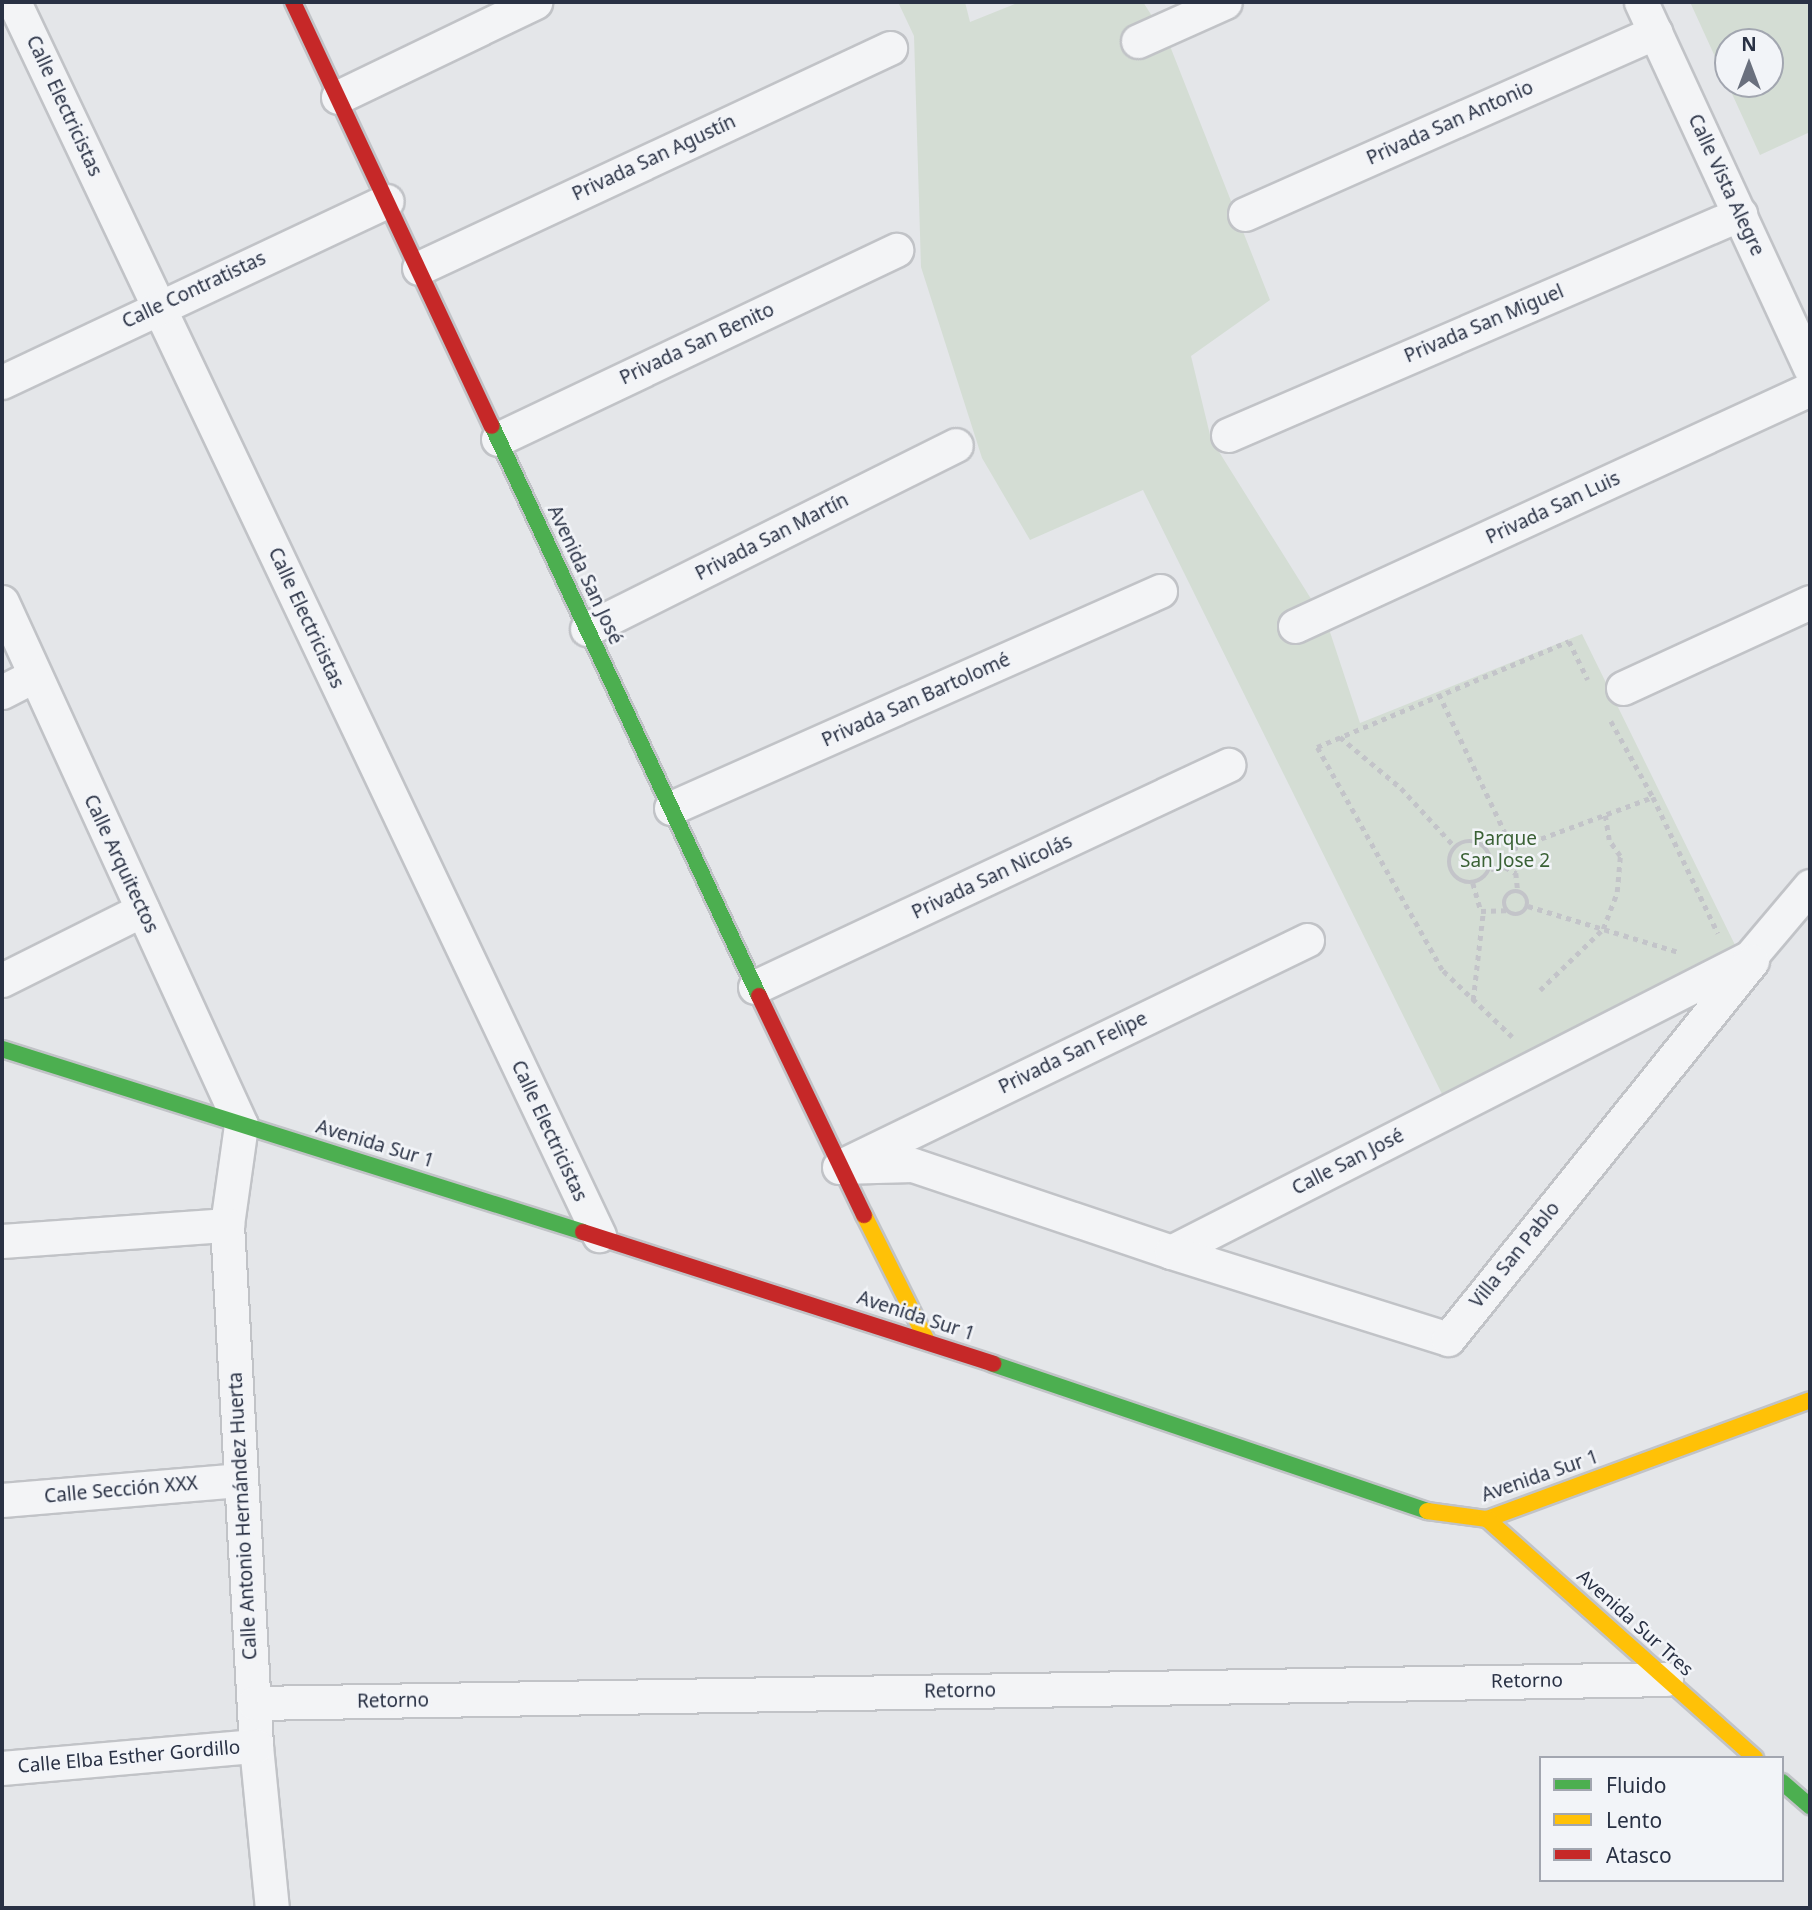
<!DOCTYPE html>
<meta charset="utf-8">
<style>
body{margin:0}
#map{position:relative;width:1812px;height:1910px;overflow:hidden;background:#e4e6e9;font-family:"Noto Sans",sans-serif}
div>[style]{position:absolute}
.green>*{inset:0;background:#d4ddd4}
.path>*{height:4.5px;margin-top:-2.25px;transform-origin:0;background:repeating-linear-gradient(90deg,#c3c4c9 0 5px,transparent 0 10px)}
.path>.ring{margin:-2.25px;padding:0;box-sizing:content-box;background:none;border:4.5px solid #c3c4c9;border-radius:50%}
.roads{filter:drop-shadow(2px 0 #c1c3c7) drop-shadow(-2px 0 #c1c3c7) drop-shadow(0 2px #c1c3c7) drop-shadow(0 -2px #c1c3c7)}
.street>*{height:33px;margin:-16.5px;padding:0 16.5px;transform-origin:16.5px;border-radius:16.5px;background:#f3f4f6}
.fast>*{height:16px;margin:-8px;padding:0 8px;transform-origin:8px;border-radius:8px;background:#4caf50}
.slow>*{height:16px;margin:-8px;padding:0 8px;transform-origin:8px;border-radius:8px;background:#ffc107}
.jam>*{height:16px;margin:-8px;padding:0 8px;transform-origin:8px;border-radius:8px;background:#c62828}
span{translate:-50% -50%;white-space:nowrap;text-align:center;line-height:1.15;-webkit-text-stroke:5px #f2f4f8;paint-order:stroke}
.street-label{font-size:19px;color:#293144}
.park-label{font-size:19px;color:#3a6135}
.frame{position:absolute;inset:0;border:4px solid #293144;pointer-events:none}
.legend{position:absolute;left:1539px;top:1756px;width:245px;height:126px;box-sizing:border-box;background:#f2f4f8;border:2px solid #a2a6b0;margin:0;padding:9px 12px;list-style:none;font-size:21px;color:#293144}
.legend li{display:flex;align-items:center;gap:14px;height:35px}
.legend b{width:35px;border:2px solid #a2a6b0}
.north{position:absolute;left:1714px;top:28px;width:70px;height:70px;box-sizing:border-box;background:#f2f4f8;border:2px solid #a2a6b0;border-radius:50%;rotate:0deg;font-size:19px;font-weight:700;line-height:28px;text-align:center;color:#293144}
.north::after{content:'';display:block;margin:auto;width:24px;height:32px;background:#6a707e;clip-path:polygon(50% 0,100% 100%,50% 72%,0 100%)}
</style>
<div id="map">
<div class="green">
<i style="clip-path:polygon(898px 2px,965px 2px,970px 22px,1020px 2px,1143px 2px,1168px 41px,1270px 300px,1191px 356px,1211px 439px,1328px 626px,1360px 723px,1582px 634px,1737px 949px,1445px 1100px,1143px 490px,1030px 540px,982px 458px,921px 267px,914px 36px)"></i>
<i style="clip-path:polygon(evenodd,1690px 2px,1810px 2px,1810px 132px,1760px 155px,1690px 2px,1728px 42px,1770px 42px,1770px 84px,1728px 84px,1728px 42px)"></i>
</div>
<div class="path">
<i style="left:1439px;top:694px;width:172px;rotate:64.5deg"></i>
<i style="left:1513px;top:849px;width:149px;rotate:-20.4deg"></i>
<i style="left:1653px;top:797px;width:151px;rotate:64.5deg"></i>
<i style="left:1611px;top:721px;width:87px;rotate:61.1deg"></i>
<i style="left:1340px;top:737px;width:80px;rotate:39.9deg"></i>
<i style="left:1401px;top:788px;width:80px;rotate:47.5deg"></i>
<i class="ring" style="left:1449px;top:841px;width:37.5px;height:37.5px"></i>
<i style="left:1491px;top:869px;width:14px;rotate:-8deg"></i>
<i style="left:1505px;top:867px;width:13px;rotate:29deg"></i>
<i style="left:1516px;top:873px;width:18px;rotate:84deg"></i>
<i style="left:1473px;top:883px;width:29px;rotate:74deg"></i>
<i style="left:1481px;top:911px;width:25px;rotate:-2deg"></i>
<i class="ring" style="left:1504px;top:891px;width:19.5px;height:19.5px"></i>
<i style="left:1528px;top:906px;width:157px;rotate:17deg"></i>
<i style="left:1540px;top:990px;width:88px;rotate:-44.1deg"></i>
<i style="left:1603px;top:929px;width:40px;rotate:-69deg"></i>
<i style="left:1617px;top:892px;width:36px;rotate:-85deg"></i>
<i style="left:1620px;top:856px;width:19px;rotate:-125deg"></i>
<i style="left:1609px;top:840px;width:25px;rotate:-99deg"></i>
<i style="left:1473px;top:1000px;width:89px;rotate:-83.5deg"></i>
<i style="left:1512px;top:1037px;width:97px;rotate:-136.3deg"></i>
<i style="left:1442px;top:970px;width:256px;rotate:-119.3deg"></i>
<i style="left:1317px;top:747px;width:273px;rotate:-22.8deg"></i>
<i style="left:1569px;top:641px;width:43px;rotate:64deg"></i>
</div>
<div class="roads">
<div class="street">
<i style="left:14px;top:2px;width:1365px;rotate:64.62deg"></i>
<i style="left:1641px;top:2px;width:403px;rotate:65.2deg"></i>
<i style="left:1138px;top:41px;width:95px;rotate:-24.1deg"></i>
<i style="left:338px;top:97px;width:219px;rotate:-25.7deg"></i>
<i style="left:1245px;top:214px;width:449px;rotate:-23.9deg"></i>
<i style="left:419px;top:268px;width:520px;rotate:-25.04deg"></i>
<i style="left:2px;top:382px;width:425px;rotate:-25.2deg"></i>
<i style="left:1228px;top:435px;width:558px;rotate:-23.35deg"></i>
<i style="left:498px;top:439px;width:441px;rotate:-25.4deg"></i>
<i style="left:2px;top:602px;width:575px;rotate:65.44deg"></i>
<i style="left:241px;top:1125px;width:101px;rotate:98deg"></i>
<i style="left:227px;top:1225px;width:522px;rotate:86.81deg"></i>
<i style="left:256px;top:1746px;width:163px;rotate:84.4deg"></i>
<i style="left:1295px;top:626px;width:567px;rotate:-24.71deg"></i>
<i style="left:587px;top:629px;width:412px;rotate:-26.5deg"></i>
<i style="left:1623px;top:688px;width:206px;rotate:-24.7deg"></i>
<i style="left:2px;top:692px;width:36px;rotate:-27deg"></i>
<i style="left:671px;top:808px;width:535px;rotate:-23.93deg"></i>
<i style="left:2px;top:980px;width:157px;rotate:-26.6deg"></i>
<i style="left:755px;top:987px;width:523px;rotate:-25.14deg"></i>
<i style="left:849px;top:1162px;width:509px;rotate:-25.86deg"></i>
<i style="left:839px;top:1167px;width:74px;rotate:-1.5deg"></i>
<i style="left:913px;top:1165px;width:272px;rotate:18.6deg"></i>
<i style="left:1171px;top:1252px;width:650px;rotate:-27deg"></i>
<i style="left:1750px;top:957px;width:93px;rotate:-49.8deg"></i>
<i style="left:2px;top:1241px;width:226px;rotate:-4.1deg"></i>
<i style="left:1171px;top:1252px;width:290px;rotate:17.4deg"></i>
<i style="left:1448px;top:1339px;width:485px;rotate:-51.2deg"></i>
<i style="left:2px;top:1500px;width:239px;rotate:-4.8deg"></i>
<i style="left:254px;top:1703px;width:1412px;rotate:-0.97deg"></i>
<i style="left:2px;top:1768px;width:255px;rotate:-5deg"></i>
</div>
<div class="fast">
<i style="left:492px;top:426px;width:629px;rotate:64.9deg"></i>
<i style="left:2px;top:1049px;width:609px;rotate:17.48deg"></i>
<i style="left:993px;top:1364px;width:458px;rotate:18.7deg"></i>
<i style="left:1782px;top:1782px;width:37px;rotate:41deg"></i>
</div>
<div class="slow">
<i style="left:864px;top:1215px;width:141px;rotate:63.4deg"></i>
<i style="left:1427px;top:1511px;width:61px;rotate:7.6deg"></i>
<i style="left:1487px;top:1519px;width:344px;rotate:-20.2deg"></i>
<i style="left:1487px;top:1519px;width:359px;rotate:41.7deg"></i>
</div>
<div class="jam">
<i style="left:293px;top:2px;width:468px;rotate:64.9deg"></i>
<i style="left:759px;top:996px;width:243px;rotate:64.4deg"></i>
<i style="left:583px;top:1232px;width:431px;rotate:17.8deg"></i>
</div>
</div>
<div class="street-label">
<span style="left:64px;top:106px;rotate:65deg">Calle Electricistas</span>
<span style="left:1450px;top:123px;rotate:-24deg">Privada San Antonio</span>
<span style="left:654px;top:158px;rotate:-25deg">Privada San Agustín</span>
<span style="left:1726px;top:185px;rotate:65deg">Calle Vista Alegre</span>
<span style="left:194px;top:290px;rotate:-25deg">Calle Contratistas</span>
<span style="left:1484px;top:324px;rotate:-23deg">Privada San Miguel</span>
<span style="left:697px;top:344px;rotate:-25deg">Privada San Benito</span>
<span style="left:1553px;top:508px;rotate:-25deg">Privada San Luis</span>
<span style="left:772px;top:537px;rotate:-27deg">Privada San Martín</span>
<span style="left:585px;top:575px;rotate:65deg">Avenida San José</span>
<span style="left:306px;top:618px;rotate:65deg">Calle Electricistas</span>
<span style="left:916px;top:700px;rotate:-24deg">Privada San Bartolomé</span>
<span style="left:121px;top:864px;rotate:65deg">Calle Arquitectos</span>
<span style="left:992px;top:877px;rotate:-25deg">Privada San Nicolás</span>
<span style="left:1073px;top:1053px;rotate:-26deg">Privada San Felipe</span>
<span style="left:549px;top:1131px;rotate:65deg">Calle Electricistas</span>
<span style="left:375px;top:1144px;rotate:17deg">Avenida Sur 1</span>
<span style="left:1348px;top:1162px;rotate:-27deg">Calle San José</span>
<span style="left:1515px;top:1255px;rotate:-51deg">Villa San Pablo</span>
<span style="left:916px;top:1316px;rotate:18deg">Avenida Sur 1</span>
<span style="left:1540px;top:1476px;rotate:-19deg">Avenida Sur 1</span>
<span style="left:121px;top:1490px;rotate:-5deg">Calle Sección XXX</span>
<span style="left:243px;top:1516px;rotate:-93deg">Calle Antonio Hernández Huerta</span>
<span style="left:1635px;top:1623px;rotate:42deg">Avenida Sur Tres</span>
<span style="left:1527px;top:1681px;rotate:-1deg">Retorno</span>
<span style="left:960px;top:1691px;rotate:-1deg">Retorno</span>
<span style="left:393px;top:1701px;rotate:-1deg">Retorno</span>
<span style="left:129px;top:1757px;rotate:-5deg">Calle Elba Esther Gordillo</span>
</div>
<div class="park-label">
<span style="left:1505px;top:850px">Parque<br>San Jose 2</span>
</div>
<div class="frame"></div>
<ul class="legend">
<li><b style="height:9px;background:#4caf50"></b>Fluido</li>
<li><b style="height:9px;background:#ffc107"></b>Lento</li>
<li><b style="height:9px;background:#c62828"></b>Atasco</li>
</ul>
<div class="north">N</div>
</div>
